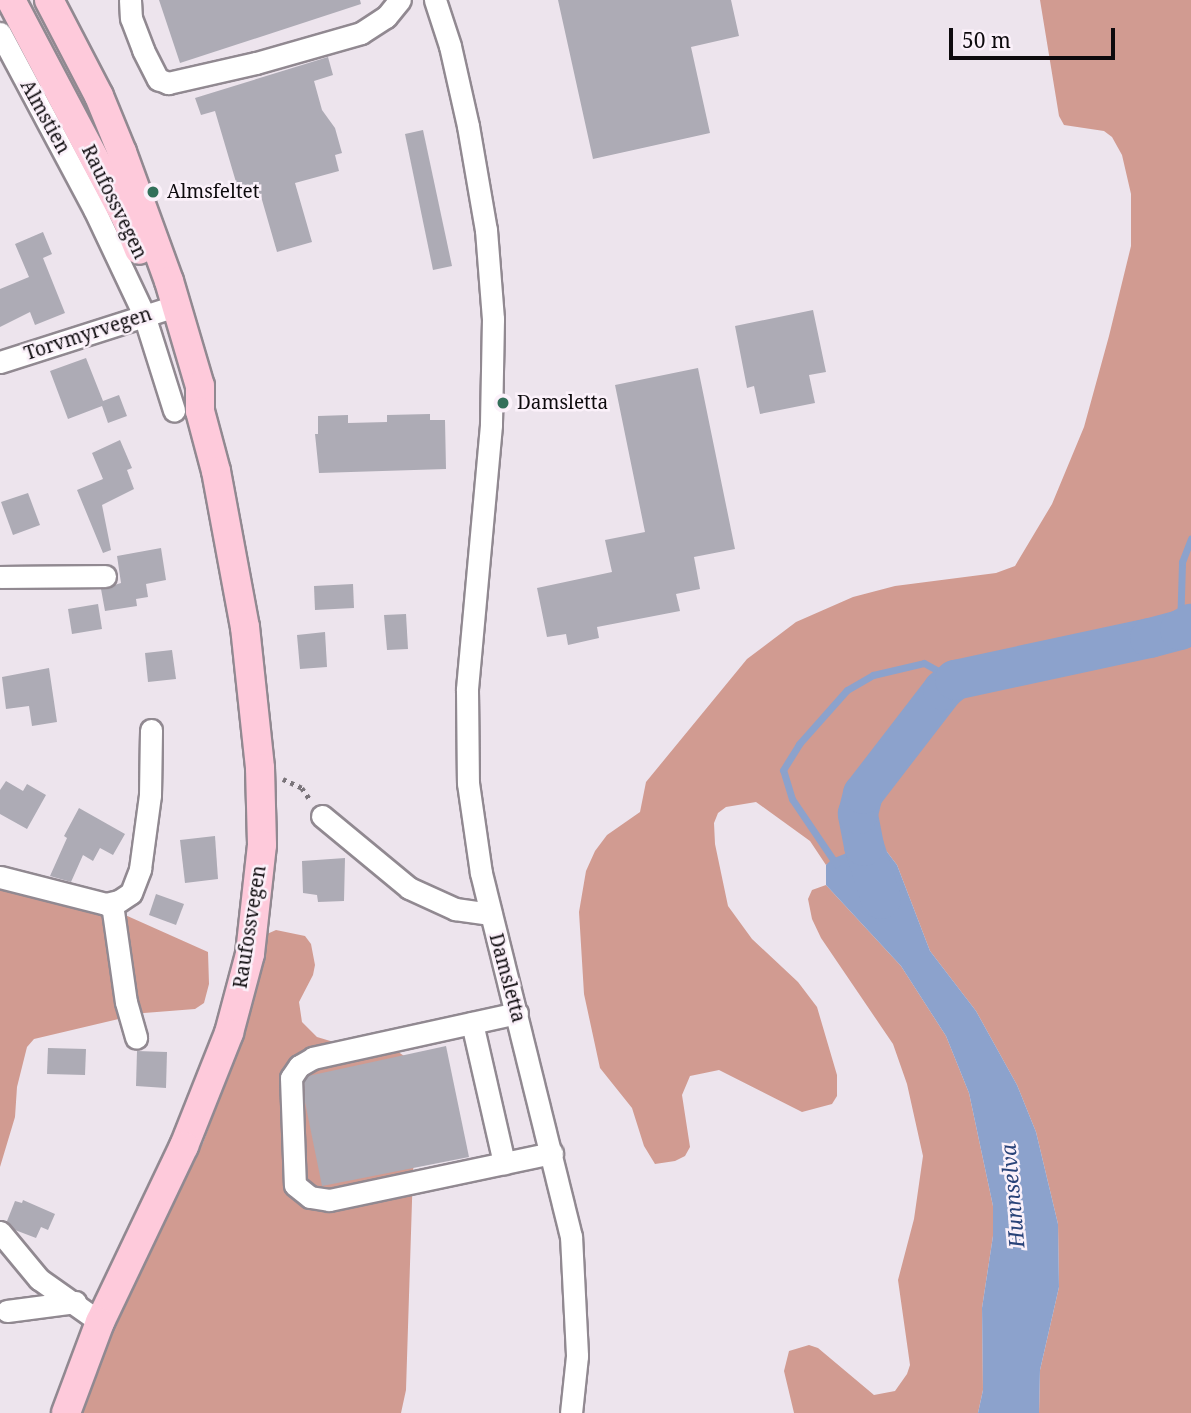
<!DOCTYPE html>
<style>
body{margin:0}
#map{position:relative;width:1191px;height:1413px;overflow:hidden;background:#ede4ed;font-family:"Noto Serif",serif}
div>[style]{position:absolute}
.forest>*{inset:0;background:#d19b91}
.water>*{inset:0;background:#8ca2cc}
.stream>*{height:7px;margin:-3.5px;padding:0 3.5px;transform-origin:3.5px;border-radius:3.5px;background:#8ca2cc}
.river>*{height:40px;margin:-20px;padding:0 20px;transform-origin:20px;border-radius:20px;background:#8ca2cc}
.building>*{inset:0;background:#adabb5}
.path>*{height:4.5px;margin-top:-2.25px;transform-origin:0;background:repeating-linear-gradient(90deg,#7a747a 0 3.5px,transparent 0 8.5px)}
.roads{filter:drop-shadow(2px 0 #918991) drop-shadow(-2px 0 #918991) drop-shadow(0 2px #918991) drop-shadow(0 -2px #918991)}
.minor>*{height:21px;margin:-10.5px;padding:0 10.5px;transform-origin:10.5px;border-radius:10.5px;background:#fff}
.major>*{height:28px;margin:-14px;padding:0 14px;transform-origin:14px;border-radius:14px;background:#fecadb}
.dots>*{width:19px;height:19px;translate:-50% -50%;box-sizing:border-box;border:4px solid #fbf1fa;border-radius:50%}
span{translate:-50% -50%;white-space:nowrap;text-align:center;line-height:1.15;-webkit-text-stroke:5px #fbf1fa;paint-order:stroke}
.street-label{font-size:19px;color:#0d0a0d}
.poi-label{font-size:19px;color:#0d0a0d}
.left{translate:0 -50%;text-align:left}
.water-label{font-size:21px;color:#284278;font-style:italic}
.scale{position:absolute;left:949px;top:28px;width:166px;height:32px;box-sizing:border-box;border:4px solid #0d0a0d;border-top:0;padding-left:9px;font-size:21px;line-height:24px;white-space:nowrap;color:#0d0a0d;-webkit-text-stroke:5px #fbf1fa;paint-order:stroke}
</style>
<div id="map">
<div class="forest">
<i style="clip-path:polygon(1040px 0,1191px 0,1191px 1413px,1039px 1413px,1040px 1370px,1059px 1287px,1058px 1224px,1036px 1132px,1017px 1085px,976px 1011px,930px 951px,897px 865px,881px 844px,863px 846px,826px 865px,810px 841px,756px 802px,726px 807px,718px 813px,714px 823px,715px 844px,728px 906px,752px 939px,798px 982px,817px 1007px,837px 1075px,837px 1096px,832px 1104px,802px 1112px,719px 1070px,690px 1076px,682px 1095px,690px 1147px,685px 1156px,675px 1161px,655px 1164px,644px 1146px,632px 1108px,600px 1068px,584px 994px,579px 912px,586px 871px,595px 851px,607px 835px,640px 812px,646px 782px,747px 659px,796px 622px,853px 597px,895px 586px,996px 573px,1015px 566px,1052px 504px,1084px 427px,1109px 336px,1131px 246px,1131px 194px,1122px 155px,1112px 137px,1104px 131px,1064px 125px,1059px 116px)"></i>
<i style="clip-path:polygon(0 880px,105px 906px,208px 952px,209px 984px,204px 1003px,195px 1009px,144px 1013px,34px 1039px,27px 1047px,17px 1087px,15px 1117px,0 1167px)"></i>
<i style="clip-path:polygon(826px 885px,901px 966px,946px 1036px,969px 1093px,993px 1206px,993px 1236px,982px 1308px,983px 1390px,978px 1413px,794px 1413px,784px 1371px,789px 1351px,809px 1345px,818px 1348px,874px 1395px,895px 1391px,907px 1374px,910px 1365px,898px 1280px,914px 1219px,923px 1156px,907px 1084px,893px 1044px,821px 938px,812px 919px,808px 899px,812px 890px)"></i>
<i style="clip-path:polygon(276px 930px,305px 936px,311px 944px,315px 965px,313px 975px,299px 1002px,302px 1022px,317px 1037px,337px 1043px,397px 1051px,421px 1068px,424px 1118px,413px 1170px,406px 1390px,401px 1413px,81px 1413px,98px 1362px,148px 1245px,203px 1143px,232px 1064px,267px 934px)"></i>
</div>
<div class="water">
<i style="clip-path:polygon(881px 844px,897px 865px,930px 951px,976px 1011px,1017px 1085px,1036px 1132px,1058px 1224px,1059px 1287px,1040px 1370px,1039px 1413px,978px 1413px,983px 1390px,982px 1308px,993px 1236px,993px 1206px,969px 1093px,946px 1036px,901px 966px,826px 885px,826px 865px,832px 859px,864px 846px)"></i>
</div>
<div class="stream">
<i style="left:1180px;top:630px;width:68px;rotate:-88.3deg"></i>
<i style="left:1182px;top:562px;width:25px;rotate:-69deg"></i>
<i style="left:836px;top:864px;width:78px;rotate:-124.1deg"></i>
<i style="left:792px;top:799px;width:30px;rotate:-107deg"></i>
<i style="left:783px;top:770px;width:31px;rotate:-58deg"></i>
<i style="left:799px;top:744px;width:72px;rotate:-48.4deg"></i>
<i style="left:847px;top:690px;width:30px;rotate:-30deg"></i>
<i style="left:873px;top:675px;width:52px;rotate:-13.2deg"></i>
<i style="left:924px;top:663px;width:35px;rotate:29deg"></i>
</div>
<div class="river">
<i style="left:881px;top:899px;width:56px;rotate:-107.8deg"></i>
<i style="left:864px;top:846px;width:33px;rotate:-101deg"></i>
<i style="left:858px;top:814px;width:21px;rotate:-76deg"></i>
<i style="left:863px;top:794px;width:131px;rotate:-52.4deg"></i>
<i style="left:943px;top:690px;width:16px;rotate:-40deg"></i>
<i style="left:955px;top:680px;width:199px;rotate:-12.2deg"></i>
<i style="left:1150px;top:638px;width:31px;rotate:-15deg"></i>
<i style="left:1180px;top:630px;width:13px;rotate:-29deg"></i>
</div>
<div class="building">
<i style="clip-path:polygon(159px 0,360px 0,361px 4px,180px 63px)"></i>
<i style="clip-path:polygon(558px 0,731px 0,739px 36px,691px 47px,710px 133px,593px 159px)"></i>
<i style="clip-path:polygon(328px 57px,333px 75px,314px 81px,322px 110px,335px 128px,342px 153px,335px 155px,339px 171px,295px 183px,312px 242px,277px 252px,260px 193px,241px 199px,215px 111px,201px 115px,195px 98px)"></i>
<i style="clip-path:polygon(423px 130px,452px 266px,433px 270px,405px 134px)"></i>
<i style="clip-path:polygon(43px 232px,52px 254px,43px 258px,65px 313px,35px 325px,30px 312px,0 327px,0 289px,29px 277px,15px 244px)"></i>
<i style="clip-path:polygon(813px 310px,826px 372px,809px 375px,815px 403px,760px 414px,754px 386px,747px 388px,735px 326px)"></i>
<i style="clip-path:polygon(86px 358px,103px 401px,119px 395px,127px 416px,108px 423px,102px 406px,68px 419px,50px 371px)"></i>
<i style="clip-path:polygon(698px 368px,735px 549px,694px 557px,700px 589px,676px 594px,680px 611px,597px 627px,599px 638px,568px 645px,566px 634px,547px 637px,537px 588px,612px 572px,605px 540px,645px 532px,615px 385px)"></i>
<i style="clip-path:polygon(430px 414px,430px 420px,445px 420px,446px 469px,319px 473px,315px 434px,318px 434px,318px 416px,348px 415px,348px 423px,387px 422px,387px 415px)"></i>
<i style="clip-path:polygon(120px 440px,132px 468px,127px 470px,134px 489px,102px 505px,111px 550px,103px 553px,77px 490px,103px 479px,92px 453px)"></i>
<i style="clip-path:polygon(28px 493px,40px 525px,13px 535px,1px 502px)"></i>
<i style="clip-path:polygon(161px 548px,166px 580px,146px 584px,148px 597px,136px 599px,137px 606px,105px 611px,101px 589px,121px 583px,117px 556px)"></i>
<i style="clip-path:polygon(353px 584px,354px 608px,315px 610px,314px 586px)"></i>
<i style="clip-path:polygon(98px 604px,102px 629px,72px 634px,68px 609px)"></i>
<i style="clip-path:polygon(406px 614px,408px 649px,387px 650px,384px 615px)"></i>
<i style="clip-path:polygon(325px 632px,327px 667px,300px 669px,297px 635px)"></i>
<i style="clip-path:polygon(172px 650px,176px 679px,148px 682px,145px 653px)"></i>
<i style="clip-path:polygon(49px 668px,57px 722px,32px 726px,29px 706px,6px 709px,2px 677px)"></i>
<i style="clip-path:polygon(6px 781px,23px 791px,27px 784px,46px 795px,27px 829px,0 814px,0 790px)"></i>
<i style="clip-path:polygon(79px 808px,125px 834px,113px 855px,100px 848px,93px 861px,83px 855px,71px 882px,50px 876px,67px 838px,64px 836px)"></i>
<i style="clip-path:polygon(215px 836px,218px 879px,185px 883px,180px 840px)"></i>
<i style="clip-path:polygon(345px 858px,344px 901px,318px 902px,317px 895px,303px 893px,302px 861px)"></i>
<i style="clip-path:polygon(156px 894px,184px 904px,176px 925px,149px 915px)"></i>
<i style="clip-path:polygon(446px 1046px,469px 1157px,322px 1186px,305px 1102px,304px 1082px,308px 1076px)"></i>
<i style="clip-path:polygon(48px 1048px,86px 1049px,85px 1075px,47px 1074px)"></i>
<i style="clip-path:polygon(137px 1051px,167px 1052px,166px 1088px,136px 1086px)"></i>
<i style="clip-path:polygon(23px 1200px,55px 1214px,48px 1230px,41px 1227px,36px 1238px,15px 1230px,7px 1221px,15px 1201px,22px 1203px)"></i>
</div>
<div class="path">
<i style="left:283px;top:779px;width:21px;rotate:25deg"></i>
<i style="left:302px;top:788px;width:16px;rotate:55deg"></i>
</div>
<div class="roads">
<div class="minor">
<i style="left:130px;top:0;width:18px;rotate:87deg"></i>
<i style="left:131px;top:18px;width:34px;rotate:69deg"></i>
<i style="left:143px;top:50px;width:33px;rotate:63deg"></i>
<i style="left:158px;top:79px;width:11px;rotate:22deg"></i>
<i style="left:168px;top:83px;width:90px;rotate:-12.8deg"></i>
<i style="left:256px;top:63px;width:109px;rotate:-15.9deg"></i>
<i style="left:361px;top:33px;width:30px;rotate:-33deg"></i>
<i style="left:386px;top:17px;width:22px;rotate:-51deg"></i>
<i style="left:435px;top:0;width:48px;rotate:71.9deg"></i>
<i style="left:450px;top:46px;width:82px;rotate:77.3deg"></i>
<i style="left:468px;top:126px;width:106px;rotate:80.2deg"></i>
<i style="left:486px;top:230px;width:89px;rotate:85.5deg"></i>
<i style="left:493px;top:319px;width:106px;rotate:91.1deg"></i>
<i style="left:491px;top:425px;width:266px;rotate:95.2deg"></i>
<i style="left:467px;top:690px;width:93px;rotate:89.4deg"></i>
<i style="left:468px;top:783px;width:91px;rotate:81.8deg"></i>
<i style="left:481px;top:873px;width:374px;rotate:76.1deg"></i>
<i style="left:571px;top:1236px;width:120px;rotate:87.1deg"></i>
<i style="left:577px;top:1356px;width:57px;rotate:96deg"></i>
<i style="left:0;top:33px;width:200px;rotate:61.9deg"></i>
<i style="left:94px;top:209px;width:117px;rotate:64.7deg"></i>
<i style="left:144px;top:315px;width:100px;rotate:72.5deg"></i>
<i style="left:0;top:362px;width:185px;rotate:-17.7deg"></i>
<i style="left:0;top:577px;width:105px;rotate:-0.5deg"></i>
<i style="left:322px;top:816px;width:113px;rotate:39.6deg"></i>
<i style="left:409px;top:888px;width:51px;rotate:24.5deg"></i>
<i style="left:455px;top:909px;width:36px;rotate:8deg"></i>
<i style="left:0;top:877px;width:109px;rotate:14.3deg"></i>
<i style="left:106px;top:904px;width:13px;rotate:-13deg"></i>
<i style="left:119px;top:901px;width:14px;rotate:-34deg"></i>
<i style="left:131px;top:893px;width:26px;rotate:-69deg"></i>
<i style="left:140px;top:869px;width:75px;rotate:-82.3deg"></i>
<i style="left:150px;top:795px;width:65px;rotate:-89.1deg"></i>
<i style="left:112px;top:904px;width:99px;rotate:81.9deg"></i>
<i style="left:126px;top:1002px;width:37px;rotate:74deg"></i>
<i style="left:517px;top:1013px;width:209px;rotate:167.6deg"></i>
<i style="left:313px;top:1058px;width:16px;rotate:150deg"></i>
<i style="left:299px;top:1066px;width:14px;rotate:124deg"></i>
<i style="left:291px;top:1078px;width:107px;rotate:87.9deg"></i>
<i style="left:295px;top:1185px;width:19px;rotate:39deg"></i>
<i style="left:310px;top:1197px;width:19px;rotate:9deg"></i>
<i style="left:329px;top:1200px;width:228px;rotate:-11.9deg"></i>
<i style="left:472px;top:1023px;width:144px;rotate:77.1deg"></i>
<i style="left:0;top:1232px;width:61px;rotate:50.3deg"></i>
<i style="left:39px;top:1279px;width:75px;rotate:35.2deg"></i>
<i style="left:7px;top:1311px;width:69px;rotate:-7.5deg"></i>
</div>
<div class="major">
<i style="left:11px;top:0;width:249px;rotate:62.2deg"></i>
<i style="left:127px;top:220px;width:32px;rotate:68deg"></i>
<i style="left:49px;top:0;width:108px;rotate:62.5deg"></i>
<i style="left:99px;top:96px;width:61px;rotate:67.7deg"></i>
<i style="left:122px;top:152px;width:137px;rotate:70deg"></i>
<i style="left:169px;top:281px;width:109px;rotate:73.6deg"></i>
<i style="left:200px;top:386px;width:25px;rotate:90deg"></i>
<i style="left:200px;top:411px;width:62px;rotate:75.1deg"></i>
<i style="left:216px;top:471px;width:159px;rotate:79.5deg"></i>
<i style="left:245px;top:627px;width:142px;rotate:83.9deg"></i>
<i style="left:260px;top:768px;width:77px;rotate:88.5deg"></i>
<i style="left:262px;top:845px;width:110px;rotate:96.3deg"></i>
<i style="left:250px;top:954px;width:82px;rotate:104.9deg"></i>
<i style="left:229px;top:1033px;width:122px;rotate:111.7deg"></i>
<i style="left:184px;top:1146px;width:195px;rotate:115.5deg"></i>
<i style="left:100px;top:1322px;width:97px;rotate:110.5deg"></i>
</div>
</div>
<div class="dots">
<i style="left:153px;top:192px;background:#33705a"></i>
<i style="left:503px;top:403px;background:#33705a"></i>
</div>
<div class="street-label">
<span style="left:45px;top:117px;rotate:61deg">Almstien</span>
<span style="left:114px;top:202px;rotate:64deg">Raufossvegen</span>
<span style="left:88px;top:334px;rotate:-18deg">Torvmyrvegen</span>
<span style="left:250px;top:927px;rotate:-81deg">Raufossvegen</span>
<span style="left:507px;top:978px;rotate:75deg">Damsletta</span>
</div>
<div class="poi-label">
<span class="left" style="left:167px;top:192px">Almsfeltet</span>
<span class="left" style="left:517px;top:403px">Damsletta</span>
</div>
<div class="water-label">
<span style="left:1012px;top:1196px;rotate:-95deg">Hunnselva</span>
</div>
<div class="scale">50 m</div>
</div>
